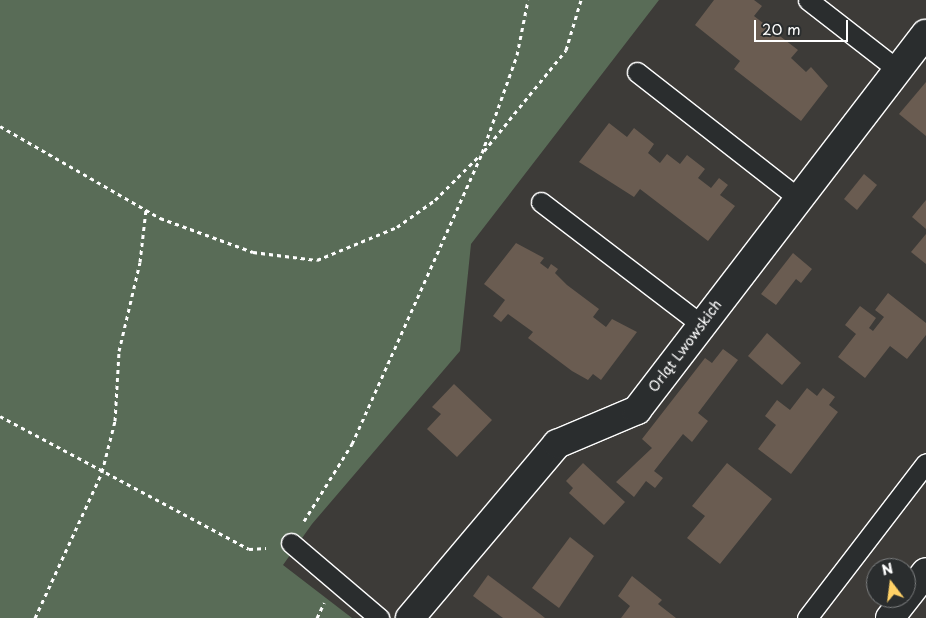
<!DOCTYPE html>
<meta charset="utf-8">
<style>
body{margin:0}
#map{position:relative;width:926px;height:618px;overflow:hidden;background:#3d3b38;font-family:"Playpen Sans",sans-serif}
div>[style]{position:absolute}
.green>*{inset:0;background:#596c57}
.building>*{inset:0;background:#6a5c51}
.path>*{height:3px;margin-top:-1.5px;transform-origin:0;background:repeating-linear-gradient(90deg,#fff 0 4px,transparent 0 8px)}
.roads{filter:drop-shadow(1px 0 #fff) drop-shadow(-1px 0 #fff) drop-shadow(0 1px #fff) drop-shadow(0 -1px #fff)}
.service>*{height:19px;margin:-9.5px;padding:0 9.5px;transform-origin:9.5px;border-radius:9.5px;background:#2a2d2e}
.minor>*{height:28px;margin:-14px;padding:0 14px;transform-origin:14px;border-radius:14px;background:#2a2d2e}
.secondary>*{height:28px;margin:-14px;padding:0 14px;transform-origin:14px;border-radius:14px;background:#2a2d2e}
span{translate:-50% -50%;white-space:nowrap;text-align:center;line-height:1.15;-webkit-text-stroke:4px #2a2d2e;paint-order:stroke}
.street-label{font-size:14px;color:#fff}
.north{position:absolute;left:866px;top:558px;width:50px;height:50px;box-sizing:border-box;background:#2a2d2e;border:1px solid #7f8182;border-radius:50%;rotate:345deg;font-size:14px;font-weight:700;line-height:20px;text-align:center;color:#fff}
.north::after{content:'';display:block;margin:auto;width:18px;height:22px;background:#ffd166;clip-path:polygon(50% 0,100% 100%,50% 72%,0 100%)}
.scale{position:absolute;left:754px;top:20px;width:94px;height:22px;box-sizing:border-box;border:2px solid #fff;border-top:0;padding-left:6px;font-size:15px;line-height:18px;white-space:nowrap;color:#fff;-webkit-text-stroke:4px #2a2d2e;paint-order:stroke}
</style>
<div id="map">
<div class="green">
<i style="clip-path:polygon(0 0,659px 0,471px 244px,460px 351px,312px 524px,283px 565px,352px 618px,0 618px)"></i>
</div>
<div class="building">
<i style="clip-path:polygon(714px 0,754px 0,762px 6px,754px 16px,798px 50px,791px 58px,806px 72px,811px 67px,828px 86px,801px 121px,734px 69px,740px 61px,695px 25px)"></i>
<i style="clip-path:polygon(926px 82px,926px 136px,899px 114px)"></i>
<i style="clip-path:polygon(609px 123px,627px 137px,634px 128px,654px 144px,648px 153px,660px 163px,667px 154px,680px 164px,687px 155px,705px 169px,698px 178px,711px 188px,719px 178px,728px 185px,720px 195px,735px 206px,708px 241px,640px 189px,634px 197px,579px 162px)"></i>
<i style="clip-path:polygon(864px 174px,877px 185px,857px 210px,844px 199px)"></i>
<i style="clip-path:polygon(926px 200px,926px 229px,912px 217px)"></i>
<i style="clip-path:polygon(926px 234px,926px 264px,911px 252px)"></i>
<i style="clip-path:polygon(516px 243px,544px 258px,540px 263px,548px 269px,551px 264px,558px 269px,555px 273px,567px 285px,599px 309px,593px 317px,606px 327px,612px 319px,637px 332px,601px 380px,593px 374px,588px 380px,572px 371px,528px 338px,533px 332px,508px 314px,501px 322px,493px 316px,505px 300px,484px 284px)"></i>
<i style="clip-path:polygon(793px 253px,812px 269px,801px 283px,796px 279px,776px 305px,761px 294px)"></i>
<i style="clip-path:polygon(888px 293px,926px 323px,926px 335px,907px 359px,890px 346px,865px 378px,838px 357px,856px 334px,845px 325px,860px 306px,876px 318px,869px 328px,873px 331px,884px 317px,875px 310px)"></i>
<i style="clip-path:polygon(767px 333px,801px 363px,782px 385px,748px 356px)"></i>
<i style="clip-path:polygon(723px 349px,738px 360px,698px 413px,708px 421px,692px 442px,683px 434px,654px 471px,663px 478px,655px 488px,646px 481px,634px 497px,616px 482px,652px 448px,642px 439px,705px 358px,712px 363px)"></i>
<i style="clip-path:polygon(454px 384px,492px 420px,457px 457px,427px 429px,441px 414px,432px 407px)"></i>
<i style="clip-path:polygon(807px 388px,817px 396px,823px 388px,835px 397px,829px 405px,838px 412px,791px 474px,758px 449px,776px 425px,765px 416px,777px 400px,790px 410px)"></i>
<i style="clip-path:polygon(583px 463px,625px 502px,604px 525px,569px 493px,573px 488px,566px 481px)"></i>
<i style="clip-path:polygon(727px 463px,772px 499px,720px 564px,687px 538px,705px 516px,692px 506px)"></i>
<i style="clip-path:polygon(570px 537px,594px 556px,559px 608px,532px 588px)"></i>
<i style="clip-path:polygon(488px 575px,540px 614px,545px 618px,503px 618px,473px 596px)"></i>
<i style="clip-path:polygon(632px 576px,662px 600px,658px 604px,676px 618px,621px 618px,630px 606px,618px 596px)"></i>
</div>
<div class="path">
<i style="left:0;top:126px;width:185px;rotate:29.9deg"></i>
<i style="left:160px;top:218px;width:99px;rotate:20.1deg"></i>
<i style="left:253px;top:252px;width:64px;rotate:7.1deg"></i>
<i style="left:317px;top:260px;width:87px;rotate:-22.4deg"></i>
<i style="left:397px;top:227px;width:47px;rotate:-35.4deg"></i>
<i style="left:435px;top:200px;width:64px;rotate:-45deg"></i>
<i style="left:484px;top:151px;width:130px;rotate:-50.9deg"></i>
<i style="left:566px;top:50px;width:52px;rotate:-73.3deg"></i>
<i style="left:0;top:416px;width:282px;rotate:28.1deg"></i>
<i style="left:249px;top:549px;width:17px;rotate:-3deg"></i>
<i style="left:304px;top:521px;width:91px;rotate:-58.1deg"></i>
<i style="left:352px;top:444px;width:319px;rotate:-65.9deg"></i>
<i style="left:482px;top:153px;width:104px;rotate:-70.3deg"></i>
<i style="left:517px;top:55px;width:56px;rotate:-78.7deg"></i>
<i style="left:35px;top:618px;width:161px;rotate:-65.3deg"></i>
<i style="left:102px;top:472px;width:53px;rotate:-75.7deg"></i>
<i style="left:115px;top:421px;width:70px;rotate:-86.7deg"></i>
<i style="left:119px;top:351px;width:91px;rotate:-76.7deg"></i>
<i style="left:140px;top:262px;width:53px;rotate:-83.5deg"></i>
<i style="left:317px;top:618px;width:17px;rotate:-65deg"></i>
</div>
<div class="roads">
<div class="service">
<i style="left:808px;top:0;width:114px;rotate:37.9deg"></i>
<i style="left:637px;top:72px;width:204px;rotate:38deg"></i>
<i style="left:541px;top:202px;width:203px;rotate:37.4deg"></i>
<i style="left:291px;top:543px;width:116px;rotate:40.4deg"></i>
<i style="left:807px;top:618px;width:195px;rotate:-52.5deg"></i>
</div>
<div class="minor">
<i style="left:410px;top:618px;width:228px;rotate:-49.8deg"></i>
<i style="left:557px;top:444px;width:87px;rotate:-23deg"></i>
<i style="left:637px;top:410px;width:474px;rotate:-52.5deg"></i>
</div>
<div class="secondary">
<i style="left:890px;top:618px;width:58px;rotate:-52deg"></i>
</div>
</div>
<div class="street-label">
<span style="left:685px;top:346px;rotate:-53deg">Orląt Lwowskich</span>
</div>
<div class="north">N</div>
<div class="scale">20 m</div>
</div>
